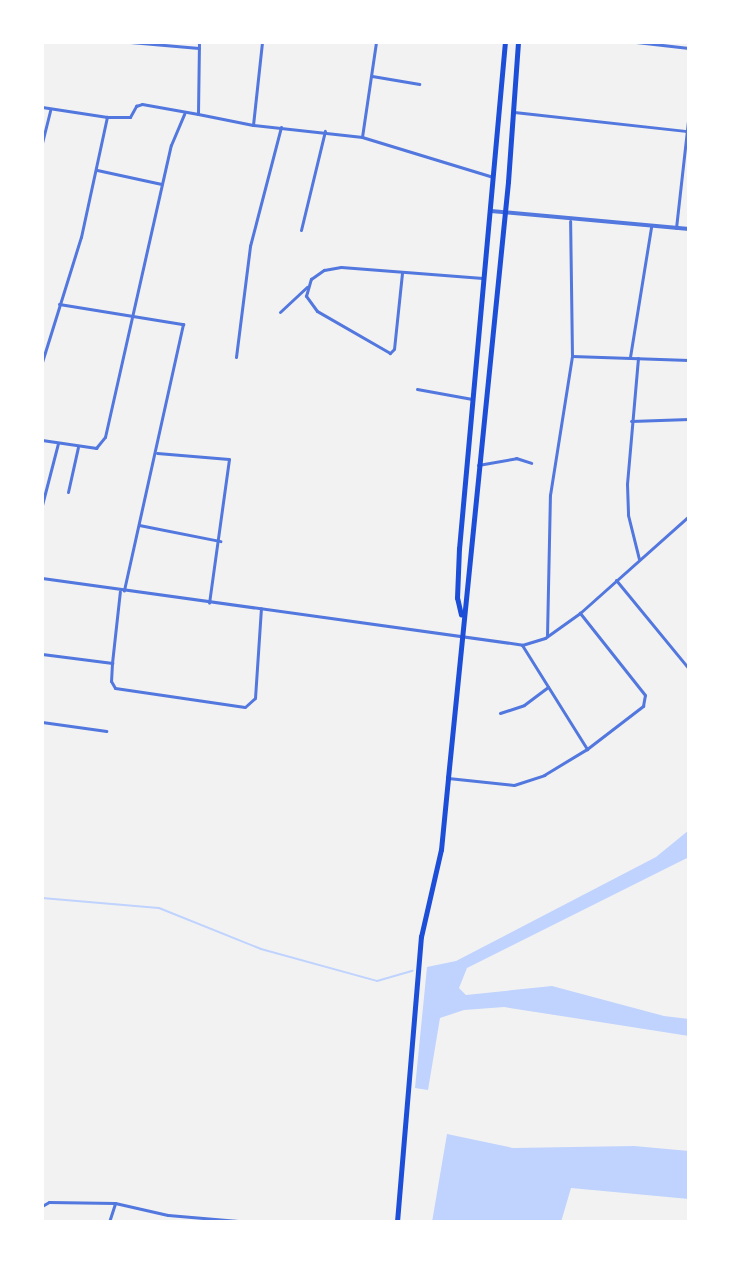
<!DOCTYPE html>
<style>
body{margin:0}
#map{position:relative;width:731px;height:1264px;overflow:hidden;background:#f2f2f2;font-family:Commissioner,sans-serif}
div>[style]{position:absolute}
.water>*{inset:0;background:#bfd3fe}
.stream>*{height:2px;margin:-1px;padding:0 1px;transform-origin:1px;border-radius:1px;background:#bfd3fe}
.minor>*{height:3px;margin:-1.5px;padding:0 1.5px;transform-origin:1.5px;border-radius:1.5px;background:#5277de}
.tertiary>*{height:4px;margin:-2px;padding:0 2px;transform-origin:2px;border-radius:2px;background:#5277de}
.primary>*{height:4.5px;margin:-2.25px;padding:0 2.25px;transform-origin:2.25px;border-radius:2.25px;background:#1d4ed8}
span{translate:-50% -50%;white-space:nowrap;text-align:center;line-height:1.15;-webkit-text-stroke:4.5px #fff;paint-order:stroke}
.frame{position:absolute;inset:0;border:44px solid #fff;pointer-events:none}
</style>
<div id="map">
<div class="water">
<i style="clip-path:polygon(689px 830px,689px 857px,467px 968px,459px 988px,466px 995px,552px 986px,664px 1016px,689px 1019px,689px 1036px,504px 1007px,464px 1010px,440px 1018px,428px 1090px,415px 1088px,427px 967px,456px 961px,656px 857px)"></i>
<i style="clip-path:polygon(447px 1134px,513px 1148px,634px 1146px,689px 1151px,689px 1199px,571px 1188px,561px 1222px,432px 1222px)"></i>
</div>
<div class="stream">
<i style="left:42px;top:898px;width:117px;rotate:4.9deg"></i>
<i style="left:159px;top:908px;width:110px;rotate:21.9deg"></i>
<i style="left:261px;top:949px;width:120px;rotate:15.4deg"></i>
<i style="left:377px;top:981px;width:37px;rotate:-16deg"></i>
</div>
<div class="minor">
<i style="left:130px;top:42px;width:69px;rotate:5deg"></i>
<i style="left:199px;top:42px;width:72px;rotate:90.8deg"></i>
<i style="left:198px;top:114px;width:56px;rotate:11.3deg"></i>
<i style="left:253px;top:125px;width:110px;rotate:6.3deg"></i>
<i style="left:362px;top:137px;width:137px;rotate:17deg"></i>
<i style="left:636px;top:42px;width:53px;rotate:6.5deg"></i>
<i style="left:372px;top:76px;width:48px;rotate:9.7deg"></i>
<i style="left:42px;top:107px;width:66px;rotate:8.7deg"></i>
<i style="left:514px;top:112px;width:172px;rotate:6.3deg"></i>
<i style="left:253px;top:125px;width:83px;rotate:-83.8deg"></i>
<i style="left:362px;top:137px;width:96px;rotate:-81.6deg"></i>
<i style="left:42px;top:143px;width:34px;rotate:-76deg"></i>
<i style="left:97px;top:170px;width:66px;rotate:12.3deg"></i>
<i style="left:676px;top:228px;width:117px;rotate:-83.6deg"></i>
<i style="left:301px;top:230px;width:102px;rotate:-76.4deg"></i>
<i style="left:402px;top:273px;width:76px;rotate:96deg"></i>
<i style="left:394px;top:349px;width:6px;rotate:135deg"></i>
<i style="left:390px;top:353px;width:84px;rotate:-150.1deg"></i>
<i style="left:317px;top:311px;width:19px;rotate:-126deg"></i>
<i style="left:306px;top:296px;width:18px;rotate:-74deg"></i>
<i style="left:311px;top:279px;width:16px;rotate:-35deg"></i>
<i style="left:324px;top:270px;width:17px;rotate:-10deg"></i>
<i style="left:341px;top:267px;width:142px;rotate:4.4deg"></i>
<i style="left:59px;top:304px;width:126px;rotate:9.2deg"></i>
<i style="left:183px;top:324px;width:273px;rotate:102.5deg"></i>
<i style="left:280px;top:312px;width:37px;rotate:-43deg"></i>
<i style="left:572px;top:356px;width:117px;rotate:2deg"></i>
<i style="left:236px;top:357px;width:112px;rotate:-82.8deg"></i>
<i style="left:250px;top:246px;width:123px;rotate:-75.4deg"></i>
<i style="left:630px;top:357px;width:132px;rotate:-80.8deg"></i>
<i style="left:638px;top:358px;width:126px;rotate:95deg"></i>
<i style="left:627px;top:484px;width:31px;rotate:88deg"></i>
<i style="left:628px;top:515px;width:45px;rotate:76deg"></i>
<i style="left:42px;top:362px;width:131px;rotate:-72.7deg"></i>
<i style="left:81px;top:237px;width:123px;rotate:-77.8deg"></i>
<i style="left:107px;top:117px;width:23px"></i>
<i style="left:130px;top:117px;width:13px;rotate:-61deg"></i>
<i style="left:136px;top:106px;width:6px;rotate:-18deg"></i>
<i style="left:142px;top:104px;width:57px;rotate:10.1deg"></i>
<i style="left:417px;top:389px;width:56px;rotate:10.3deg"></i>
<i style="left:631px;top:421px;width:58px;rotate:-2deg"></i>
<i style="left:42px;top:440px;width:55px;rotate:8.4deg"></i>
<i style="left:96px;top:448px;width:14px;rotate:-51deg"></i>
<i style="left:105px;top:437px;width:299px;rotate:-77.3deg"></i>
<i style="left:171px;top:145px;width:34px;rotate:-67deg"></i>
<i style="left:157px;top:453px;width:72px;rotate:4.8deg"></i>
<i style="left:229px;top:459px;width:145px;rotate:97.9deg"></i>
<i style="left:478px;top:465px;width:39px;rotate:-10deg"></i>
<i style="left:516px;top:458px;width:16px;rotate:18deg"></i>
<i style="left:68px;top:492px;width:46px;rotate:-77.5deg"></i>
<i style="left:42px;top:505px;width:64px;rotate:-75.5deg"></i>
<i style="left:139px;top:525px;width:83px;rotate:11.2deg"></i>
<i style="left:42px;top:578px;width:485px;rotate:7.9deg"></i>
<i style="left:522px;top:645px;width:24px;rotate:-17deg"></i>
<i style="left:545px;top:638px;width:43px;rotate:-35.5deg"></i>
<i style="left:580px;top:613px;width:146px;rotate:-41.7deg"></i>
<i style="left:616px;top:580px;width:115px;rotate:50.6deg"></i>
<i style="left:547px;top:636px;width:141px;rotate:-88.8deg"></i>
<i style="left:550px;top:495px;width:141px;rotate:-81deg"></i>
<i style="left:572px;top:356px;width:135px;rotate:-90.8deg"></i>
<i style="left:522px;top:645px;width:123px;rotate:58deg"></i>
<i style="left:42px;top:654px;width:71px;rotate:7.3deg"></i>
<i style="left:112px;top:663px;width:18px;rotate:93deg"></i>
<i style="left:111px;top:681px;width:8px;rotate:60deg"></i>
<i style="left:115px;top:688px;width:131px;rotate:8.3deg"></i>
<i style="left:245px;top:707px;width:13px;rotate:-42deg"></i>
<i style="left:255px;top:698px;width:90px;rotate:-86.2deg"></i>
<i style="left:112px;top:663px;width:72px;rotate:-83.7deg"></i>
<i style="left:500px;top:713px;width:25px;rotate:-18deg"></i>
<i style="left:524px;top:705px;width:30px;rotate:-37deg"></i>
<i style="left:42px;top:722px;width:65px;rotate:8deg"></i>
<i style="left:448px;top:778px;width:66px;rotate:6.1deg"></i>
<i style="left:514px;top:785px;width:32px;rotate:-18deg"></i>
<i style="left:544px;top:775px;width:50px;rotate:-31.2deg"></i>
<i style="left:587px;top:749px;width:71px;rotate:-37.5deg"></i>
<i style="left:643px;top:706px;width:11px;rotate:-80deg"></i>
<i style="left:645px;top:695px;width:105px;rotate:-128.4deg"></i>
<i style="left:42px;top:1206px;width:8px;rotate:-30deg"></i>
<i style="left:49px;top:1202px;width:66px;rotate:0.9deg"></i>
<i style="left:109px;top:1222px;width:20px;rotate:-72deg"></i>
<i style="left:115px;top:1203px;width:54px;rotate:12.8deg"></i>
<i style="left:168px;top:1215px;width:82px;rotate:4.9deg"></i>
</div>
<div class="tertiary">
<i style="left:491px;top:211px;width:199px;rotate:5.2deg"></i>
</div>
<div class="primary">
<i style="left:461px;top:615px;width:17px;rotate:-103deg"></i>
<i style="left:457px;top:598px;width:49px;rotate:-87.7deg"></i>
<i style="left:459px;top:549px;width:509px;rotate:-84.82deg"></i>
<i style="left:397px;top:1222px;width:286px;rotate:-85.2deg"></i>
<i style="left:421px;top:937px;width:89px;rotate:-77.1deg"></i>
<i style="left:441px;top:850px;width:72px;rotate:-84.4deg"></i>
<i style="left:448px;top:778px;width:599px;rotate:-84.25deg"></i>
<i style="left:508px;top:182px;width:140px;rotate:-85.9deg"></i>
</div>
<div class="frame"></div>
</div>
